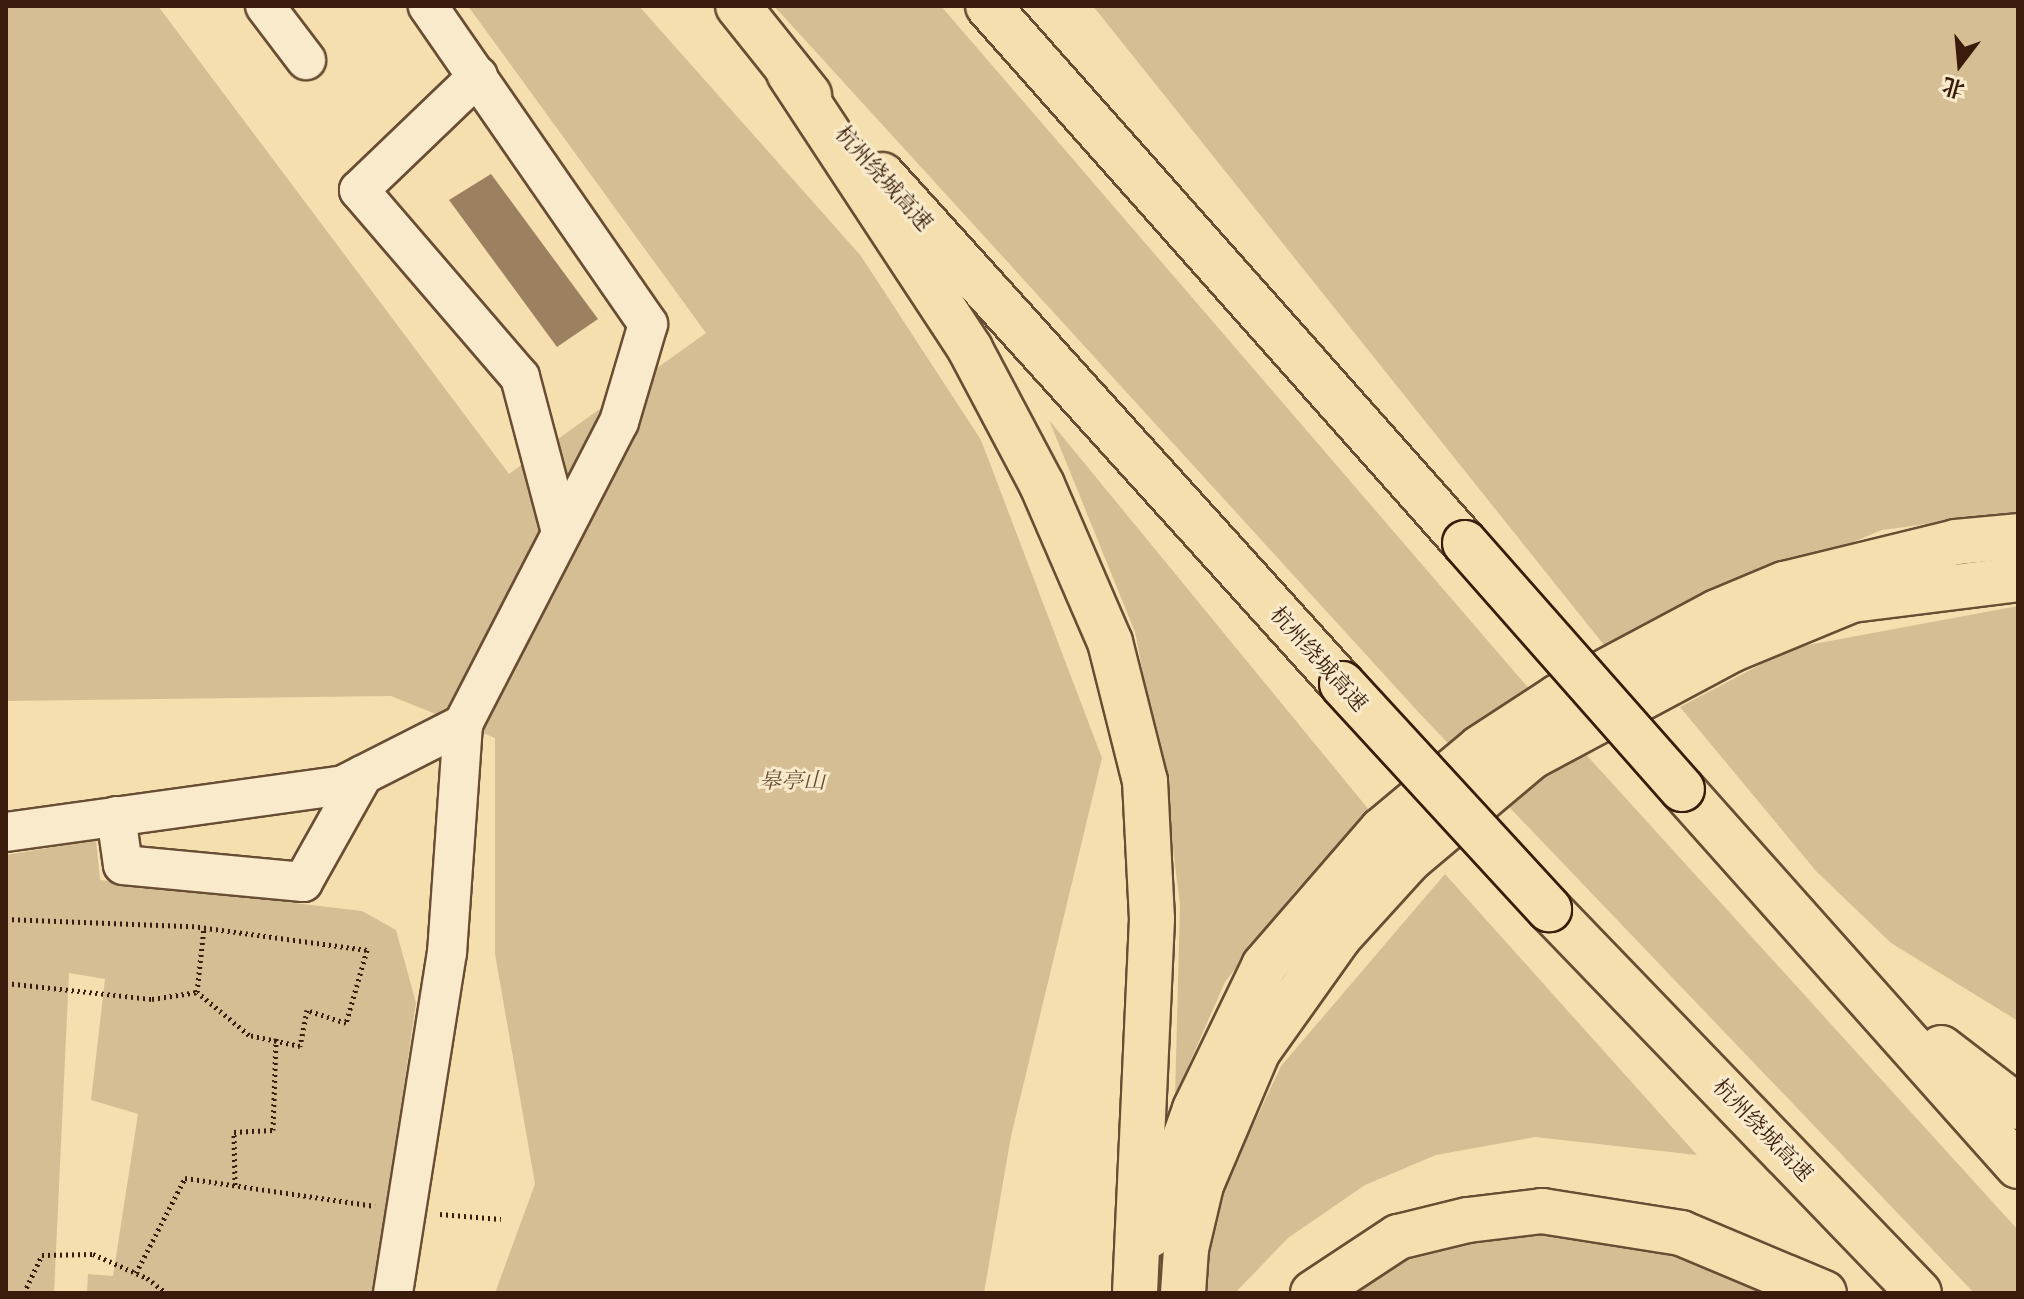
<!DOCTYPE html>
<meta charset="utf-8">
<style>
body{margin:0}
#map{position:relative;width:2024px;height:1299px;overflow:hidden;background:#f5dfaf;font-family:"Libre Caslon Text","Noto Serif SC",serif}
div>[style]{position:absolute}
.green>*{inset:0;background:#d5be93}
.building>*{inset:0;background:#9b8160}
.path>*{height:5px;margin-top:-2.5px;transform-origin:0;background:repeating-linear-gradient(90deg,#391c0b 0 2px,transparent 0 6px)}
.roads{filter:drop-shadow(2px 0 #684d34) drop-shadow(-2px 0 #684d34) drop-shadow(0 2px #684d34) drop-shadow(0 -2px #684d34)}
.minor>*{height:38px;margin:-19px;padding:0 19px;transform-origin:19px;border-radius:19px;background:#f8eacb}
.highway>*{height:44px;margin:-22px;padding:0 22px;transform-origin:22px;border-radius:22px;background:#f5dfaf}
.bridges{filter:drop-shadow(2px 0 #391c0b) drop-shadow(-2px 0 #391c0b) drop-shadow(0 2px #391c0b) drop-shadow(0 -2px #391c0b)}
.highway-bridge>*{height:44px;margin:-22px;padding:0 22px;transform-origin:22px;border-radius:22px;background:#f5dfaf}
span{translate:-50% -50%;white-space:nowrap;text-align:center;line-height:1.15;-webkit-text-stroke:6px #f8eacb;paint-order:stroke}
.street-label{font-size:22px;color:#391c0b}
.park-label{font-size:22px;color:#684d34;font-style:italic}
.frame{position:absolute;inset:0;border:8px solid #391c0b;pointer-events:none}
.north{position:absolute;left:1920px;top:24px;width:80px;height:80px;-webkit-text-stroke:6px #f8eacb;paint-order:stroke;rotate:196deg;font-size:22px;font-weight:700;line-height:32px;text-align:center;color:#391c0b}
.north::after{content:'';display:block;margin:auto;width:28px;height:36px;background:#391c0b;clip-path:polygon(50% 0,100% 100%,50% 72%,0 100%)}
</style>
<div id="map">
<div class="green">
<i style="clip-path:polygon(6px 6px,158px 6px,509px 474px,706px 333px,468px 6px,639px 6px,861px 256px,981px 440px,1102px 758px,1011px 1136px,984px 1293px,495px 1293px,535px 1184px,495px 954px,495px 738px,391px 696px,6px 701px)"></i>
<i style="clip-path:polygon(774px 6px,941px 6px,1581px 749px,2018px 1230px,2018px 1293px,1974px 1293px,1422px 716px)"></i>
<i style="clip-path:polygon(1093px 6px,2018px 6px,2018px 512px,1882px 530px,1604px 645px)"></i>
<i style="clip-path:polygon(1049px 420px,1374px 816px,1297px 889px,1225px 982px,1175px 1096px,1180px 905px,1165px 784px,1135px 632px)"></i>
<i style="clip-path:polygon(2018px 606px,2018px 1021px,1891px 943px,1816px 871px,1680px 707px,1792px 648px)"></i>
<i style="clip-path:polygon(96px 840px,100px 880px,362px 911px,396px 930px,416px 1003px,374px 1293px,87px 1293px,88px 1274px,113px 1276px,138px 1114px,91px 1100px,105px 979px,69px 973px,54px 1293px,6px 1293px,6px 855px)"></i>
<i style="clip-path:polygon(1445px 874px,1697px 1155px,1535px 1137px,1436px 1155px,1365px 1185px,1288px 1238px,1235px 1293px,1206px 1293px,1210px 1236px,1228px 1179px,1281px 1066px)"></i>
<i style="clip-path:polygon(1570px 1233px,1660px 1245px,1774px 1293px,1350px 1293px,1427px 1246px)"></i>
</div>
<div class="building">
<i style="clip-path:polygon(491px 174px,598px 319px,557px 347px,449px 200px)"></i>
</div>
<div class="path">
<i style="left:6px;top:919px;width:186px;rotate:2.2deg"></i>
<i style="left:192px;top:926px;width:177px;rotate:7.8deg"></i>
<i style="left:367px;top:950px;width:76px;rotate:106deg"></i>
<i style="left:346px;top:1023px;width:41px;rotate:-161.6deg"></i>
<i style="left:307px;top:1010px;width:37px;rotate:101deg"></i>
<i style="left:300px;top:1046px;width:52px;rotate:-167.8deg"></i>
<i style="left:249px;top:1035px;width:67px;rotate:-140.4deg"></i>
<i style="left:197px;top:992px;width:64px;rotate:-83.8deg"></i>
<i style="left:6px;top:983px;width:147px;rotate:6.3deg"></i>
<i style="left:152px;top:999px;width:46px;rotate:-8.8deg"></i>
<i style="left:235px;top:1185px;width:53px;rotate:-91.1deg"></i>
<i style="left:234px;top:1132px;width:39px;rotate:-3deg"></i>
<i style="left:273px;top:1130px;width:92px;rotate:-88.1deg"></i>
<i style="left:440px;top:1214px;width:61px;rotate:4.7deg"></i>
<i style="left:136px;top:1273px;width:107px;rotate:-62.7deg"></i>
<i style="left:185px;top:1178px;width:192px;rotate:8.4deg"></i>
<i style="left:24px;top:1293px;width:42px;rotate:-64.7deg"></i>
<i style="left:42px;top:1255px;width:51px;rotate:-1.1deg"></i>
<i style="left:93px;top:1254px;width:59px;rotate:24deg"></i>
<i style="left:147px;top:1278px;width:24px;rotate:38deg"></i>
</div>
<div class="roads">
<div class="minor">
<i style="left:265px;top:6px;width:68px;rotate:52.8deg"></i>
<i style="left:478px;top:76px;width:165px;rotate:136.2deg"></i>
<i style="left:359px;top:190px;width:247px;rotate:49.3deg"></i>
<i style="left:520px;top:377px;width:156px;rotate:75.2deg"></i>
<i style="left:116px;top:816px;width:49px;rotate:81.9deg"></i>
<i style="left:123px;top:865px;width:181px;rotate:5.4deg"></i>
<i style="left:303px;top:882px;width:123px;rotate:-60.7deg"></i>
<i style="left:6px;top:832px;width:340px;rotate:-7.9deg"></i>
<i style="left:343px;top:785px;width:135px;rotate:-26.9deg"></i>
<i style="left:393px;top:1293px;width:344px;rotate:-81deg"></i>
<i style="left:447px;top:953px;width:230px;rotate:-86deg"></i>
<i style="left:463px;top:724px;width:340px;rotate:-62.7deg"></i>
<i style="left:619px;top:422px;width:102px;rotate:-73.5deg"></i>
<i style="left:648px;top:324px;width:387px;rotate:-124.7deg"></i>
</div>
<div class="highway">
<i style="left:738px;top:6px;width:114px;rotate:51.4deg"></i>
<i style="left:988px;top:6px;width:718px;rotate:48.39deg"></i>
<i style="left:789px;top:73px;width:330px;rotate:56.7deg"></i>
<i style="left:970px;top:349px;width:154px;rotate:62.1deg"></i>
<i style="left:1042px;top:485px;width:171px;rotate:66.6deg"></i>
<i style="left:1110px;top:642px;width:143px;rotate:75.9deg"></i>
<i style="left:1145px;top:781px;width:138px;rotate:87.1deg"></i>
<i style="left:1152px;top:919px;width:374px;rotate:92.6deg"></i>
<i style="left:882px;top:175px;width:686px;rotate:47.89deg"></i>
<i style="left:1682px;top:789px;width:505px;rotate:48.29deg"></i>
<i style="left:1549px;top:909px;width:533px;rotate:46.06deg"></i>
<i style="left:1941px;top:1048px;width:97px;rotate:37.5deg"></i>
<i style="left:1150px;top:1235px;width:134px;rotate:-70.3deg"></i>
<i style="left:1195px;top:1109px;width:159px;rotate:-64.2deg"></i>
<i style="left:1264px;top:966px;width:180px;rotate:-49.1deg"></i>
<i style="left:1382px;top:830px;width:128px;rotate:-39.9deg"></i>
<i style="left:1480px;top:748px;width:93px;rotate:-33.2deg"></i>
<i style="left:1558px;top:697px;width:180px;rotate:-28.1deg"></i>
<i style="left:1717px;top:612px;width:73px;rotate:-22.7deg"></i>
<i style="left:1784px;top:584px;width:177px;rotate:-13.7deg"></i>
<i style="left:1956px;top:542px;width:62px;rotate:-5.5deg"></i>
<i style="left:1183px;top:1293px;width:44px;rotate:-86.1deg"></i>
<i style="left:1186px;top:1249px;width:66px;rotate:-76.8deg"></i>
<i style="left:1201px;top:1185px;width:146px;rotate:-67deg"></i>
<i style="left:1258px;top:1051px;width:140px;rotate:-54.6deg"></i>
<i style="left:1339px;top:937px;width:105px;rotate:-47.7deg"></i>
<i style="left:1410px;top:859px;width:158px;rotate:-40.1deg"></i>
<i style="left:1531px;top:757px;width:227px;rotate:-28.1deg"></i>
<i style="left:1731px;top:650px;width:131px;rotate:-22.5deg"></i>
<i style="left:1852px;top:600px;width:167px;rotate:-7.2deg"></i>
<i style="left:1313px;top:1293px;width:102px;rotate:-33.4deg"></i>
<i style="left:1398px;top:1237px;width:72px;rotate:-13.7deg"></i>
<i style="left:1468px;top:1220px;width:75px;rotate:-6.9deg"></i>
<i style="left:1542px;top:1211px;width:141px;rotate:9deg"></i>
<i style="left:1681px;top:1233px;width:155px;rotate:22.8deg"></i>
</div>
</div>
<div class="bridges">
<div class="highway-bridge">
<i style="left:1465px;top:543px;width:328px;rotate:48.6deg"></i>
<i style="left:1342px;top:684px;width:306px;rotate:47.4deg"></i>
</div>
</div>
<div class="street-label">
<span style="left:884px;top:178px;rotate:48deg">杭州绕城高速</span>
<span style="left:1319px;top:659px;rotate:48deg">杭州绕城高速</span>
<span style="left:1763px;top:1130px;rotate:46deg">杭州绕城高速</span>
</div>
<div class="park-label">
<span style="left:792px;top:781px">皋亭山</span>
</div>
<div class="frame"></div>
<div class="north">北</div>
</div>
